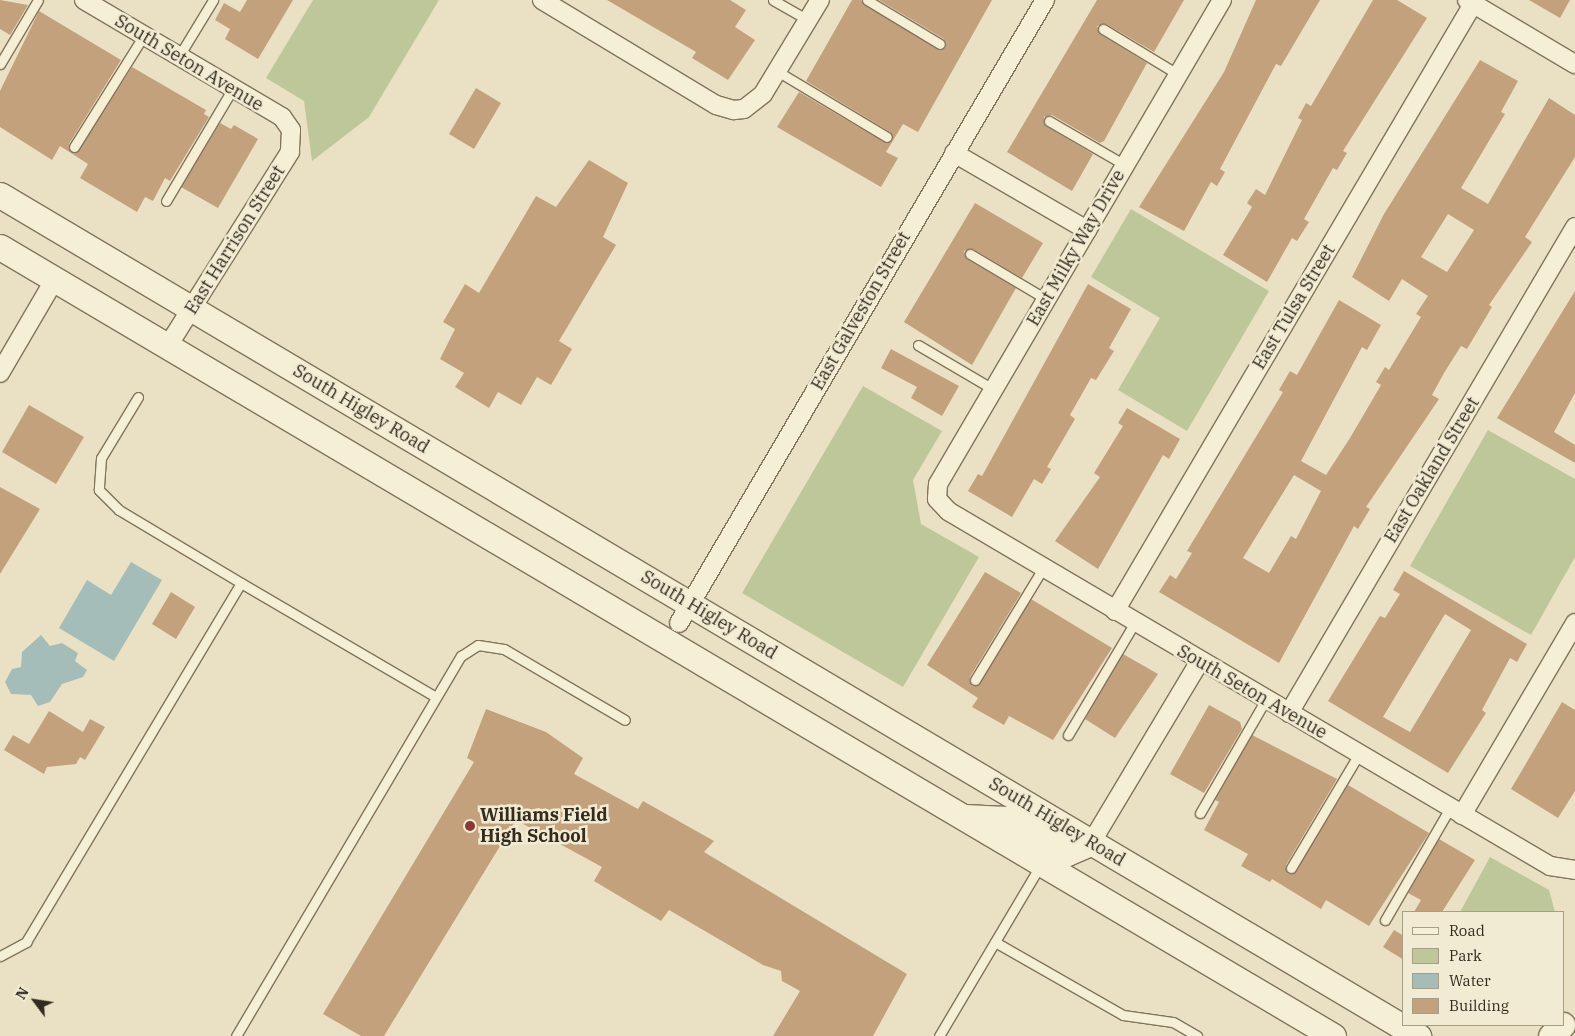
<!DOCTYPE html>
<style>
body{margin:0}
#map{position:relative;width:1575px;height:1036px;overflow:hidden;background:#eae1c4;font-family:"IBM Plex Serif",serif}
div>[style]{position:absolute}
.green>*{inset:0;background:#bec799}
.water>*{inset:0;background:#a5bdb8}
.building>*{inset:0;background:#c4a17d}
.roads{filter:drop-shadow(1px 0 #82745c) drop-shadow(-1px 0 #82745c) drop-shadow(0 1px #82745c) drop-shadow(0 -1px #82745c)}
.lane>*{height:9px;margin:-4.5px;padding:0 4.5px;transform-origin:4.5px;border-radius:4.5px;background:#f5efd6}
.street>*{height:18px;margin:-9px;padding:0 9px;transform-origin:9px;border-radius:9px;background:#f5efd6}
.secondary>*{height:25px;margin:-12.5px;padding:0 12.5px;transform-origin:12.5px;border-radius:12.5px;background:#f5efd6}
.dots>*{width:14px;height:14px;translate:-50% -50%;box-sizing:border-box;border:2px solid #f2ebd3;border-radius:50%}
span{translate:-50% -50%;white-space:nowrap;text-align:center;line-height:1.15;-webkit-text-stroke:5px #f2ebd3;paint-order:stroke}
.street-label{font-size:18px;color:#342b1f}
.poi-label{font-size:18px;color:#342b1f;font-weight:700}
.left{translate:0 -50%;text-align:left}
.legend{position:absolute;left:1402px;top:911px;width:162px;height:115px;box-sizing:border-box;background:#f2ebd3;border:1px solid #a69e8b;margin:0;padding:6px 9px;list-style:none;font-size:15px;color:#342b1f}
.legend li{display:flex;align-items:center;gap:10px;height:25px}
.legend b{width:25px;border:1px solid #a69e8b}
.north{position:absolute;left:10px;top:976px;width:50px;height:50px;-webkit-text-stroke:4px #f2ebd3;paint-order:stroke;rotate:301deg;font-size:14px;font-weight:700;line-height:20px;text-align:center;color:#342b1f}
.north::after{content:'';display:block;margin:auto;width:18px;height:22px;background:#342b1f;clip-path:polygon(50% 0,100% 100%,50% 72%,0 100%)}
</style>
<div id="map">
<div class="green">
<i style="clip-path:polygon(313px 0,439px 0,369px 117px,312px 161px,304px 101px,266px 78px)"></i>
<i style="clip-path:polygon(1131px 209px,1269px 291px,1187px 431px,1118px 390px,1160px 318px,1091px 277px)"></i>
<i style="clip-path:polygon(863px 386px,942px 431px,913px 480px,921px 524px,979px 557px,903px 687px,742px 593px)"></i>
<i style="clip-path:polygon(1488px 430px,1575px 479px,1575px 557px,1531px 635px,1410px 566px)"></i>
<i style="clip-path:polygon(1490px 857px,1549px 890px,1555px 912px,1460px 912px)"></i>
</div>
<div class="water">
<i style="clip-path:polygon(131px 562px,162px 580px,114px 661px,59px 628px,87px 580px,111px 595px)"></i>
<i style="clip-path:polygon(41px 635px,50px 646px,62px 643px,78px 653px,75px 661px,87px 670px,83px 677px,62px 684px,50px 702px,38px 706px,31px 695px,11px 694px,5px 682px,12px 669px,21px 667px,22px 652px)"></i>
</div>
<div class="building">
<i style="clip-path:polygon(0 0,28px 5px,10px 35px,0 29px)"></i>
<i style="clip-path:polygon(247px 0,293px 0,258px 59px,225px 39px,230px 29px,215px 20px,224px 3px,240px 12px)"></i>
<i style="clip-path:polygon(607px 0,730px 0,746px 10px,735px 27px,755px 40px,728px 80px,692px 58px,696px 52px)"></i>
<i style="clip-path:polygon(852px 0,861px 0,940px 50px,946px 47px,944px 39px,879px 0,992px 0,918px 132px,903px 124px,886px 152px,898px 158px,881px 187px,777px 127px,799px 92px,884px 142px,893px 140px,890px 132px,806px 81px)"></i>
<i style="clip-path:polygon(1097px 0,1184px 0,1154px 52px,1106px 24px,1097px 26px,1100px 34px,1147px 63px,1104px 141px,1100px 143px,1052px 115px,1044px 117px,1046px 126px,1093px 154px,1072px 191px,1007px 152px)"></i>
<i style="clip-path:polygon(1256px 0,1320px 0,1281px 66px,1276px 64px,1220px 169px,1225px 172px,1217px 186px,1211px 182px,1184px 231px,1139px 207px,1224px 72px)"></i>
<i style="clip-path:polygon(1373px 0,1397px 0,1427px 18px,1343px 151px,1347px 153px,1337px 170px,1333px 168px,1304px 219px,1309px 222px,1297px 241px,1292px 238px,1267px 282px,1223px 255px,1252px 207px,1247px 203px,1256px 189px,1265px 195px,1302px 120px,1298px 118px,1306px 103px,1311px 106px)"></i>
<i style="clip-path:polygon(1529px 0,1570px 0,1560px 18px)"></i>
<i style="clip-path:polygon(39px 11px,121px 60px,69px 144px,71px 152px,79px 150px,132px 67px,206px 110px,204px 114px,209px 117px,170px 181px,165px 178px,153px 201px,145px 197px,137px 212px,80px 178px,88px 164px,60px 146px,52px 160px,0 127px,0 91px)"></i>
<i style="clip-path:polygon(evenodd,1480px 60px,1518px 81px,1501px 112px,1505px 114px,1461px 188px,1488px 204px,1549px 98px,1575px 115px,1575px 157px,1525px 237px,1532px 242px,1489px 305px,1492px 307px,1467px 349px,1461px 346px,1444px 373px,1432px 395px,1439px 399px,1366px 507px,1370px 509px,1358px 529px,1354px 526px,1279px 663px,1159px 592px,1170px 575px,1176px 579px,1192px 553px,1187px 551px,1283px 392px,1279px 390px,1290px 371px,1297px 375px,1339px 300px,1381px 325px,1367px 350px,1362px 347px,1301px 461px,1326px 475px,1350px 438px,1381px 385px,1376px 382px,1385px 367px,1389px 370px,1421px 317px,1416px 314px,1428px 296px,1402px 279px,1389px 301px,1352px 277px,1384px 214px,1480px 60px,1448px 214px,1474px 230px,1447px 272px,1421px 257px,1448px 214px,1480px 60px,1294px 475px,1321px 491px,1296px 539px,1291px 536px,1269px 573px,1243px 558px,1294px 475px)"></i>
<i style="clip-path:polygon(476px 88px,501px 103px,474px 149px,449px 134px)"></i>
<i style="clip-path:polygon(220px 123px,231px 129px,234px 125px,258px 139px,218px 208px,181px 187px)"></i>
<i style="clip-path:polygon(589px 160px,628px 183px,603px 237px,616px 245px,559px 341px,572px 349px,551px 385px,537px 377px,521px 405px,498px 392px,489px 408px,455px 387px,464px 373px,440px 359px,455px 329px,443px 322px,465px 284px,479px 293px,536px 196px,556px 207px)"></i>
<i style="clip-path:polygon(975px 203px,1043px 243px,1022px 278px,973px 249px,964px 251px,967px 259px,1016px 288px,972px 365px,904px 322px)"></i>
<i style="clip-path:polygon(1088px 284px,1131px 309px,1109px 348px,1114px 351px,1096px 380px,1091px 378px,1070px 415px,1075px 419px,1047px 467px,1051px 469px,1042px 484px,1034px 479px,1012px 517px,968px 491px,978px 474px,982px 476px)"></i>
<i style="clip-path:polygon(1575px 291px,1575px 393px,1554px 432px,1575px 445px,1575px 463px,1497px 418px)"></i>
<i style="clip-path:polygon(891px 349px,959px 386px,942px 416px,911px 398px,917px 387px,881px 368px)"></i>
<i style="clip-path:polygon(29px 405px,84px 437px,56px 484px,2px 452px)"></i>
<i style="clip-path:polygon(1127px 408px,1180px 439px,1169px 459px,1163px 455px,1098px 569px,1055px 541px,1100px 477px,1094px 473px,1123px 426px,1118px 423px)"></i>
<i style="clip-path:polygon(0 487px,40px 509px,0 574px)"></i>
<i style="clip-path:polygon(evenodd,1404px 571px,1527px 644px,1517px 662px,1510px 658px,1482px 710px,1486px 713px,1448px 773px,1328px 701px,1380px 616px,1385px 618px,1400px 594px,1393px 590px,1404px 571px,1445px 614px,1471px 630px,1410px 732px,1383px 717px,1445px 614px)"></i>
<i style="clip-path:polygon(985px 572px,1021px 593px,970px 677px,972px 686px,980px 683px,1031px 599px,1112px 648px,1053px 740px,1009px 716px,1004px 725px,972px 707px,978px 698px,927px 665px)"></i>
<i style="clip-path:polygon(171px 592px,195px 607px,176px 639px,152px 624px)"></i>
<i style="clip-path:polygon(1123px 654px,1158px 674px,1115px 738px,1085px 719px)"></i>
<i style="clip-path:polygon(1562px 702px,1575px 710px,1575px 791px,1558px 818px,1511px 789px)"></i>
<i style="clip-path:polygon(1209px 705px,1240px 722px,1242px 729px,1204px 793px,1170px 774px)"></i>
<i style="clip-path:polygon(486px 709px,546px 732px,583px 758px,574px 774px,638px 809px,643px 801px,714px 841px,704px 852px,907px 974px,873px 1036px,773px 1036px,800px 991px,782px 981px,781px 971px,763px 965px,669px 910px,661px 921px,594px 881px,602px 867px,516px 820px,384px 1036px,361px 1036px,323px 1014px,474px 762px,467px 758px)"></i>
<i style="clip-path:polygon(49px 711px,83px 732px,90px 719px,105px 727px,85px 760px,80px 757px,76px 764px,47px 767px,44px 774px,4px 750px,13px 735px,29px 744px)"></i>
<i style="clip-path:polygon(1252px 735px,1337px 779px,1286px 865px,1288px 874px,1296px 871px,1348px 785px,1429px 833px,1369px 926px,1326px 900px,1321px 909px,1272px 879px,1270px 882px,1241px 866px,1248px 854px,1204px 830px,1219px 802px,1215px 800px)"></i>
<i style="clip-path:polygon(1439px 839px,1475px 860px,1442px 912px,1414px 912px,1421px 900px,1408px 893px)"></i>
<i style="clip-path:polygon(1394px 930px,1404px 936px,1404px 960px,1383px 947px)"></i>
</div>
<div class="roads">
<div class="lane">
<i style="left:773px;top:0;width:40px;rotate:29.7deg"></i>
<i style="left:867px;top:0;width:85px;rotate:31.1deg"></i>
<i style="left:1103px;top:29px;width:89px;rotate:31.2deg"></i>
<i style="left:179px;top:56px;width:66px;rotate:-58.7deg"></i>
<i style="left:0;top:64px;width:74px;rotate:-59.3deg"></i>
<i style="left:777px;top:71px;width:128px;rotate:31deg"></i>
<i style="left:1049px;top:121px;width:88px;rotate:30.1deg"></i>
<i style="left:74px;top:147px;width:132px;rotate:-58deg"></i>
<i style="left:166px;top:201px;width:131px;rotate:-59.3deg"></i>
<i style="left:970px;top:254px;width:88px;rotate:30.6deg"></i>
<i style="left:918px;top:345px;width:87px;rotate:30.4deg"></i>
<i style="left:138px;top:397px;width:71px;rotate:121.2deg"></i>
<i style="left:101px;top:458px;width:32px;rotate:94deg"></i>
<i style="left:99px;top:490px;width:28px;rotate:45deg"></i>
<i style="left:119px;top:510px;width:142px;rotate:30.9deg"></i>
<i style="left:975px;top:680px;width:131px;rotate:-58.7deg"></i>
<i style="left:1068px;top:735px;width:131px;rotate:-59.3deg"></i>
<i style="left:1200px;top:813px;width:132px;rotate:-59.9deg"></i>
<i style="left:1291px;top:868px;width:133px;rotate:-59.2deg"></i>
<i style="left:1385px;top:920px;width:129px;rotate:-59.9deg"></i>
<i style="left:995px;top:942px;width:147px;rotate:29.7deg"></i>
<i style="left:1123px;top:1015px;width:50px;rotate:8deg"></i>
<i style="left:1173px;top:1022px;width:28px;rotate:30deg"></i>
<i style="left:0;top:956px;width:30px;rotate:-28deg"></i>
<i style="left:26px;top:942px;width:418px;rotate:-59.1deg"></i>
<i style="left:241px;top:583px;width:226px;rotate:30.3deg"></i>
<i style="left:236px;top:1036px;width:442px;rotate:-59.4deg"></i>
<i style="left:461px;top:656px;width:20px;rotate:-33deg"></i>
<i style="left:478px;top:645px;width:26px;rotate:9deg"></i>
<i style="left:504px;top:649px;width:140px;rotate:30.4deg"></i>
<i style="left:939px;top:1036px;width:200px;rotate:-59.3deg"></i>
</div>
<div class="street">
<i style="left:84px;top:0;width:230px;rotate:30.6deg"></i>
<i style="left:282px;top:117px;width:16px;rotate:55deg"></i>
<i style="left:291px;top:130px;width:22px;rotate:93deg"></i>
<i style="left:290px;top:152px;width:229px;rotate:122.2deg"></i>
<i style="left:542px;top:0;width:203px;rotate:31.1deg"></i>
<i style="left:716px;top:105px;width:19px;rotate:16deg"></i>
<i style="left:734px;top:110px;width:10px;rotate:-6deg"></i>
<i style="left:744px;top:109px;width:24px;rotate:-38deg"></i>
<i style="left:763px;top:94px;width:110px;rotate:-58.8deg"></i>
<i style="left:1222px;top:0;width:561px;rotate:120.4deg"></i>
<i style="left:938px;top:484px;width:15px;rotate:94deg"></i>
<i style="left:937px;top:499px;width:16px;rotate:47deg"></i>
<i style="left:948px;top:511px;width:699px;rotate:30.53deg"></i>
<i style="left:1550px;top:866px;width:25px;rotate:9deg"></i>
<i style="left:1467px;top:0;width:126px;rotate:30.7deg"></i>
<i style="left:954px;top:153px;width:154px;rotate:30.1deg"></i>
<i style="left:0;top:373px;width:109px;rotate:-59.7deg"></i>
<i style="left:1115px;top:611px;width:705px;rotate:-59.47deg"></i>
<i style="left:679px;top:623px;width:723px;rotate:-59.57deg"></i>
<i style="left:1289px;top:713px;width:564px;rotate:-59.52deg"></i>
<i style="left:1462px;top:815px;width:223px;rotate:-59.5deg"></i>
<i style="left:1091px;top:843px;width:212px;rotate:-59.1deg"></i>
</div>
<div class="secondary">
<i style="left:0;top:195px;width:1649px;rotate:30.67deg"></i>
<i style="left:0;top:247px;width:1549px;rotate:30.62deg"></i>
<i style="left:965px;top:817px;width:41px;rotate:2.8deg"></i>
<i style="left:1006px;top:819px;width:70px;rotate:29.1deg"></i>
<i style="left:1067px;top:853px;width:26px;rotate:-23deg"></i>
<i style="left:1551px;top:1036px;width:16px;rotate:-45deg"></i>
</div>
</div>
<div class="dots">
<i style="left:470px;top:826px;background:#8c3832"></i>
</div>
<div class="street-label">
<span style="left:189px;top:63px;rotate:31deg">South Seton Avenue</span>
<span style="left:235px;top:240px;rotate:-58deg">East Harrison Street</span>
<span style="left:1076px;top:248px;rotate:-60deg">East Milky Way Drive</span>
<span style="left:1294px;top:307px;rotate:-59deg">East Tulsa Street</span>
<span style="left:861px;top:311px;rotate:-60deg">East Galveston Street</span>
<span style="left:361px;top:409px;rotate:31deg">South Higley Road</span>
<span style="left:1432px;top:470px;rotate:-59deg">East Oakland Street</span>
<span style="left:709px;top:615px;rotate:31deg">South Higley Road</span>
<span style="left:1252px;top:692px;rotate:30deg">South Seton Avenue</span>
<span style="left:1057px;top:822px;rotate:31deg">South Higley Road</span>
</div>
<div class="poi-label">
<span class="left" style="left:480px;top:826px">Williams Field<br>High School</span>
</div>
<ul class="legend">
<li><b style="height:6px;background:#f5efd6"></b>Road</li>
<li><b style="height:14px;background:#bec799"></b>Park</li>
<li><b style="height:14px;background:#a5bdb8"></b>Water</li>
<li><b style="height:14px;background:#c4a17d"></b>Building</li>
</ul>
<div class="north">N</div>
</div>
